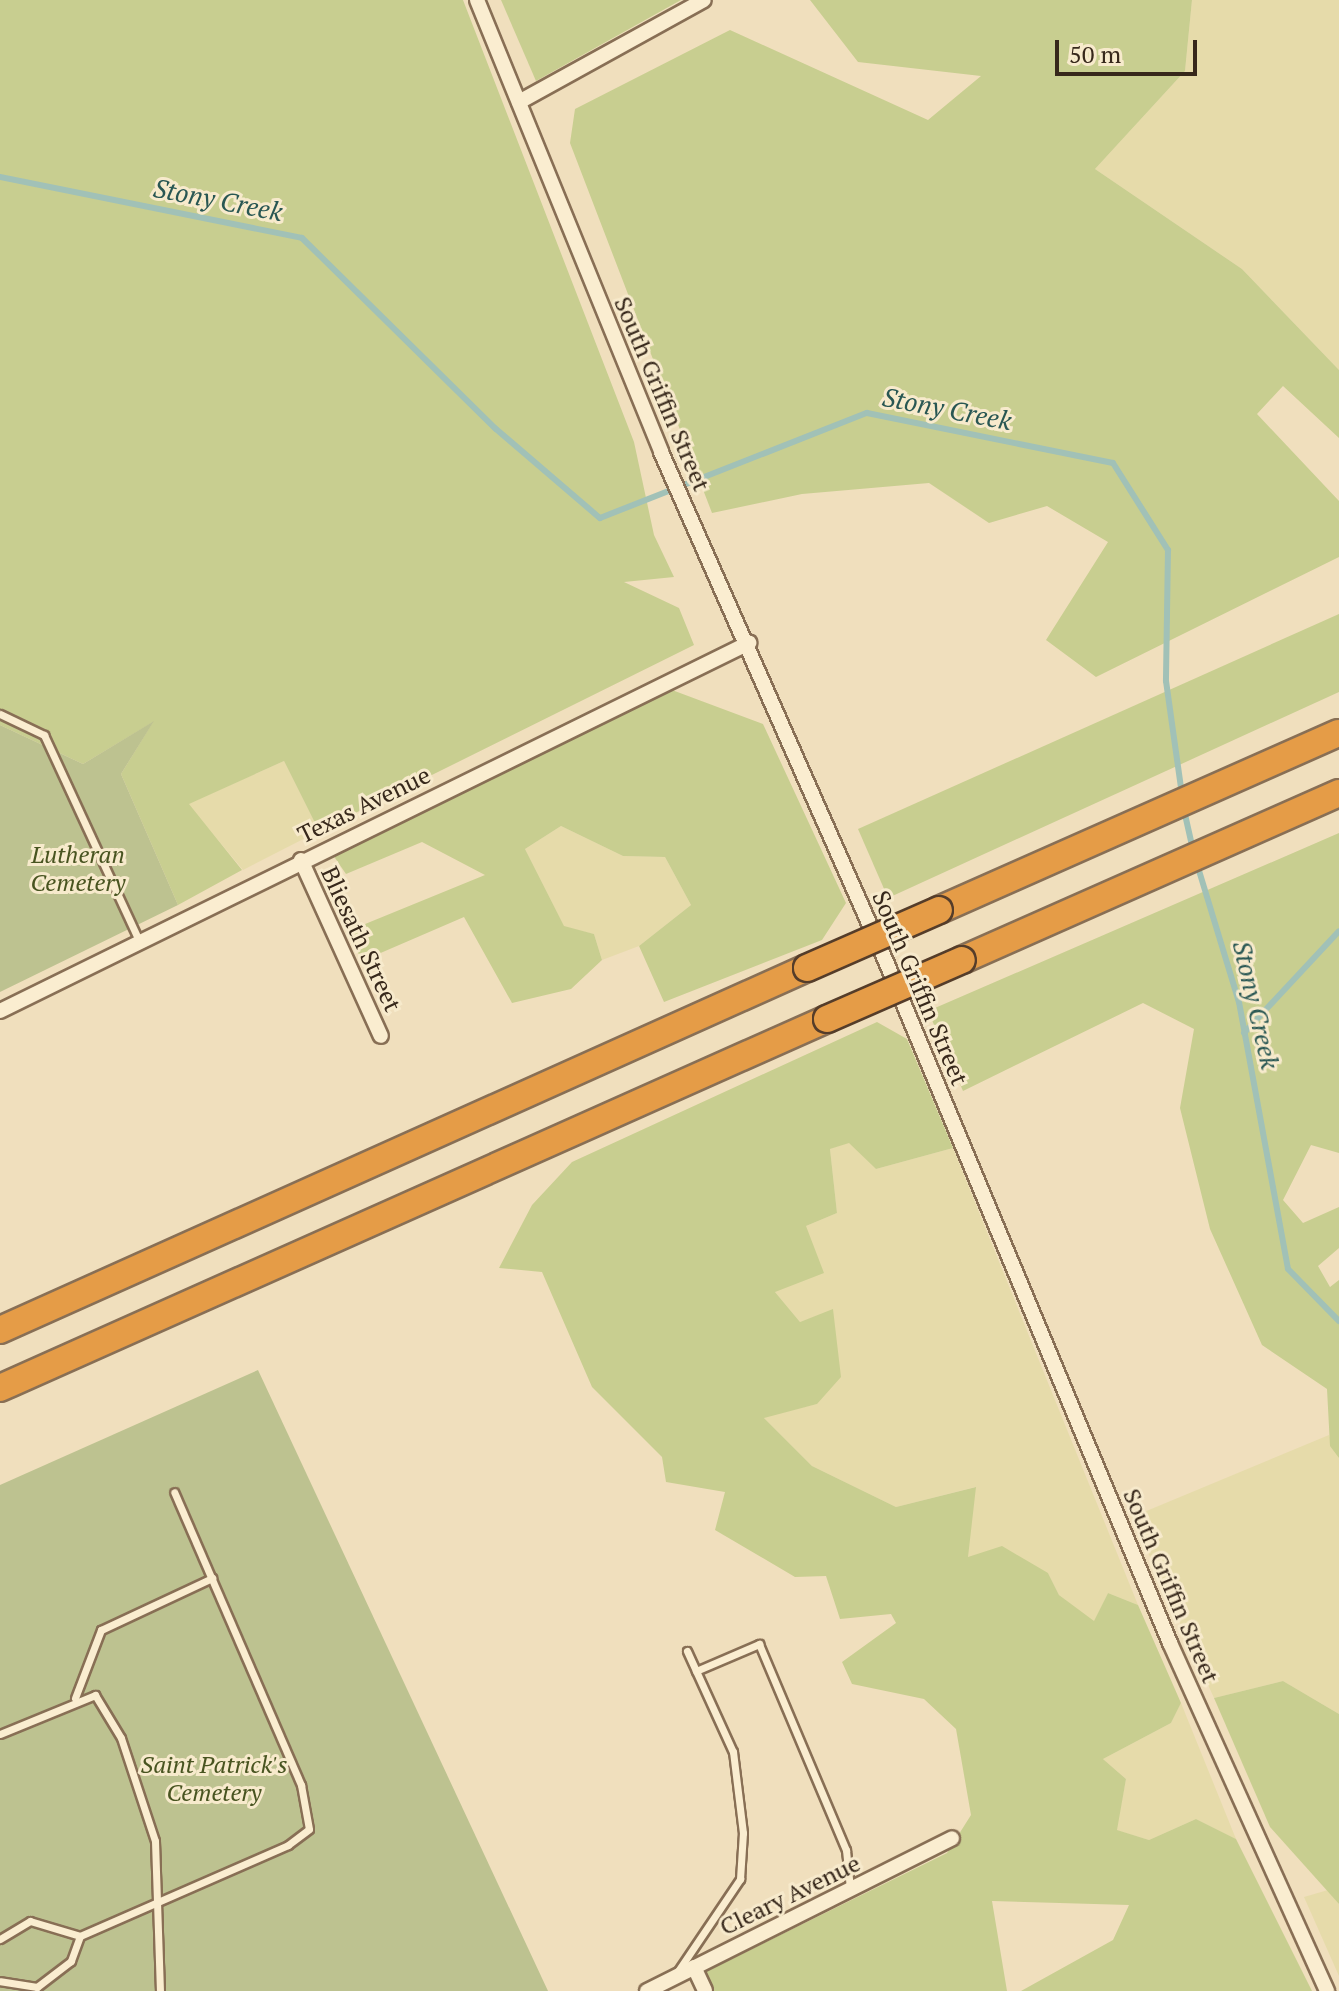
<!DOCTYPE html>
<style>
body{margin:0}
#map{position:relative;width:1339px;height:1991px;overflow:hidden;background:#f0dfbd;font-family:"PT Serif",serif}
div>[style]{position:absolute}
.farmland>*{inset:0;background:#e6dbaa}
.green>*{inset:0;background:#c8ce90}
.cemetery>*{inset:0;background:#bdc290}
.stream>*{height:6px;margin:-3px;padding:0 3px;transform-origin:3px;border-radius:3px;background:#a1c1b7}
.roads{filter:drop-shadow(2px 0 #886f55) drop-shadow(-2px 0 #886f55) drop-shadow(0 2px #886f55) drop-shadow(0 -2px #886f55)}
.service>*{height:7px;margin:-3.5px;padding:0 3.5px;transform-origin:3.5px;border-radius:3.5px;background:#faedd0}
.minor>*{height:14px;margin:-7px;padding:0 7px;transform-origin:7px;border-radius:7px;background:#faedd0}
.motorway>*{height:26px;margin:-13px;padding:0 13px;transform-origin:13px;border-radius:13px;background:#e59c47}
.bridges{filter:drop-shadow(2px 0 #553d2a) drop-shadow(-2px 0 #553d2a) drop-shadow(0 2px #553d2a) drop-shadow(0 -2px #553d2a)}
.motorway-bridge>*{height:26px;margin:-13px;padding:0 13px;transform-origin:13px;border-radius:13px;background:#e59c47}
span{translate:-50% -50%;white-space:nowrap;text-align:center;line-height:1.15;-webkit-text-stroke:6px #f7eacc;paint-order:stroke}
.street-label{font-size:24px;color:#37281b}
.park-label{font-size:24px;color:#485420;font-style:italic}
.water-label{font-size:26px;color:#295753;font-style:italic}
.scale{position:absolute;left:1055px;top:40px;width:142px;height:36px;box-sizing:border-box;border:4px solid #37281b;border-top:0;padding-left:10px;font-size:24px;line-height:28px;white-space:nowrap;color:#37281b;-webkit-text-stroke:6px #f7eacc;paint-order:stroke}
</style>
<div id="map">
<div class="farmland">
<i style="clip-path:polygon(1192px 0,1339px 0,1339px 370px,1242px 269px,1095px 169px,1185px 71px)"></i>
<i style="clip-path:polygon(284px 761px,319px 831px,243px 870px,188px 804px)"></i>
<i style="clip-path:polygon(561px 826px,623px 856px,665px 857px,691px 905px,639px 946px,602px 960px,594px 934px,564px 927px,525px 849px)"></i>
<i style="clip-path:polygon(849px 1142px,876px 1169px,953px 1148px,1138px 1605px,1108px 1593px,1094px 1622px,1059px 1595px,1048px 1573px,967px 1557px,975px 1487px,896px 1507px,812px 1466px,763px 1417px,817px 1404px,833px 1310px,800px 1322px,775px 1292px,806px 1226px,837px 1213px,830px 1149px)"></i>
<i style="clip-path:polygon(1329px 1435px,1339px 1458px,1339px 1714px,1283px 1681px,1214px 1698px,1132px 1517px)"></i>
<i style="clip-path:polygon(1181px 1703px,1236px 1839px,1196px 1819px,1149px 1840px,1116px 1830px,1126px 1779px,1103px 1759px,1171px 1723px)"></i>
<i style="clip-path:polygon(1328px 1890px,1339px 1904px,1339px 1976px,1304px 1897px)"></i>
</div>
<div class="green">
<i style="clip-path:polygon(0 0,463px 0,634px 442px,654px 535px,674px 577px,624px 582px,679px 608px,694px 645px,319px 831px,284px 761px,189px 804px,242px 870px,178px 905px,121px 774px,153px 722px,83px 764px,0 725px)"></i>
<i style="clip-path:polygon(501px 0,681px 0,536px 81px)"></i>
<i style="clip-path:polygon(810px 0,1192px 0,1185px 71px,1095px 169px,1242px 269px,1339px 370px,1339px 438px,1283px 386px,1257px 414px,1339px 501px,1339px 557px,1096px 677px,1046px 640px,1108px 542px,1047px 506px,989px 523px,929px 483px,802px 494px,712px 513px,570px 143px,575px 109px,730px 30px,928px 120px,981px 76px,858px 62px)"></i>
<i style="clip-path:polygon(1339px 614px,1339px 692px,888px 898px,858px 829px)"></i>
<i style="clip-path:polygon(672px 690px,763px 724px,846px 903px,822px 940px,664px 1002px,639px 946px,691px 905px,665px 857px,623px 856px,561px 826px,525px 849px,564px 926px,594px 934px,602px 960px,571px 989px,512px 1003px,464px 917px,362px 961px,348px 931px,485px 875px,422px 842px,346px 874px,333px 855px)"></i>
<i style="clip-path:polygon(1339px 833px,1339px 1153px,1311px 1145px,1283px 1200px,1303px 1223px,1339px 1207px,1339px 1248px,1318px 1266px,1330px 1287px,1339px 1280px,1339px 1458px,1330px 1446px,1327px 1389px,1262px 1345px,1210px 1229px,1180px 1108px,1194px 1029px,1143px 1003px,963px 1091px,928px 1011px)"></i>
<i style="clip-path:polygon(877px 1022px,907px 1039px,953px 1148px,876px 1169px,849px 1143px,830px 1149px,837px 1213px,806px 1226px,824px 1273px,775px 1292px,800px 1322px,833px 1309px,841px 1377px,817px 1404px,764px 1418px,812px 1466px,896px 1507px,976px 1487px,968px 1557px,1002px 1546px,1048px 1573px,1059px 1595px,1094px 1621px,1108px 1593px,1138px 1605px,1181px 1703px,1171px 1723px,1103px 1759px,1126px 1779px,1117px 1830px,1149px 1840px,1196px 1819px,1236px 1839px,1312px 1991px,1021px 1991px,1113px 1940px,1129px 1905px,992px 1901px,1007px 1991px,713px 1991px,705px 1972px,947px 1853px,971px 1815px,956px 1729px,924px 1699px,852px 1684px,842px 1662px,896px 1623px,891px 1614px,840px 1619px,826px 1576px,795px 1577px,715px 1530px,725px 1492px,666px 1482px,662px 1457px,592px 1387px,542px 1272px,499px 1268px,532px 1205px,572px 1162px)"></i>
<i style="clip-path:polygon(1283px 1681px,1339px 1714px,1339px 1904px,1270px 1827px,1214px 1698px)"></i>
</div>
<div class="cemetery">
<i style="clip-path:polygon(154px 721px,121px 774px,178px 905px,0 992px,0 725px,83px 764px)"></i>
<i style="clip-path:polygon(258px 1370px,548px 1991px,0 1991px,0 1485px)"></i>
</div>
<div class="stream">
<i style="left:0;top:177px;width:308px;rotate:11.4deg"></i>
<i style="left:302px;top:238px;width:272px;rotate:44.6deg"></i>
<i style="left:496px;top:429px;width:137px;rotate:40.6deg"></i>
<i style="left:600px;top:518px;width:287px;rotate:-21.5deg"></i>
<i style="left:867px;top:413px;width:251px;rotate:11.5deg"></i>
<i style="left:1113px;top:463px;width:103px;rotate:57.7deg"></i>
<i style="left:1168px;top:550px;width:131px;rotate:90.9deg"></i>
<i style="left:1166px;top:681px;width:115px;rotate:82deg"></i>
<i style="left:1184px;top:810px;width:41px;rotate:77.3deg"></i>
<i style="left:1197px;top:864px;width:144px;rotate:73.1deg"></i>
<i style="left:1239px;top:1002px;width:271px;rotate:79.6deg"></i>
<i style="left:1288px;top:1269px;width:73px;rotate:45.6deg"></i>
<i style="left:1244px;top:1033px;width:139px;rotate:-47deg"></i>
</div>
<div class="roads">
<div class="service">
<i style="left:0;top:714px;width:49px;rotate:25.5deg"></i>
<i style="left:44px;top:735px;width:227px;rotate:65.2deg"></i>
<i style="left:696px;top:1671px;width:69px;rotate:-23.2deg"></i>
<i style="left:759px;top:1644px;width:224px;rotate:67.1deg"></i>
<i style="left:846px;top:1850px;width:39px;rotate:84deg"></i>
<i style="left:75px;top:1698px;width:73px;rotate:-69.1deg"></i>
<i style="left:101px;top:1630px;width:123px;rotate:-25.1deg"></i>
<i style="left:0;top:1734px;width:103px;rotate:-22.3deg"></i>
<i style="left:95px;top:1695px;width:50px;rotate:58.8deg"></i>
<i style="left:121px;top:1738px;width:108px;rotate:71.7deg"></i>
<i style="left:155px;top:1841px;width:150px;rotate:88.1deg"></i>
<i style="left:80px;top:1936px;width:227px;rotate:-23.6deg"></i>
<i style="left:288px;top:1845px;width:26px;rotate:-37deg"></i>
<i style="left:309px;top:1829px;width:45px;rotate:-100.3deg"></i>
<i style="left:301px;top:1785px;width:319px;rotate:-113.4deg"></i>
<i style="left:0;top:1939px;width:35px;rotate:-31deg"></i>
<i style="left:30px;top:1921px;width:52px;rotate:16.7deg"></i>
<i style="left:80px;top:1936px;width:27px;rotate:110deg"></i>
<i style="left:71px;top:1961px;width:43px;rotate:142.6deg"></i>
<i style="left:37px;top:1987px;width:37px;rotate:-171deg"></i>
<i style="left:676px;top:1974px;width:115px;rotate:-56deg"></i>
<i style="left:740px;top:1879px;width:46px;rotate:-86.3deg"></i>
<i style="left:743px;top:1833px;width:82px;rotate:-97deg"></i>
<i style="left:733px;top:1752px;width:111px;rotate:-114.5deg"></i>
</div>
<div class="minor">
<i style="left:477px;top:0;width:488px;rotate:67.8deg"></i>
<i style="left:661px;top:452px;width:560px;rotate:66.18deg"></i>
<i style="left:887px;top:964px;width:736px;rotate:67.37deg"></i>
<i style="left:1170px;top:1643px;width:382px;rotate:65.7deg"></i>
<i style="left:519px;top:102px;width:211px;rotate:-28.9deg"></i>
<i style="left:301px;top:860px;width:193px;rotate:65.6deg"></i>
<i style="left:0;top:1011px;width:835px;rotate:-26.17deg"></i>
<i style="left:694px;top:1967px;width:26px;rotate:65deg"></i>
<i style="left:647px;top:1991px;width:341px;rotate:-26.6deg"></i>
</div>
<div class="motorway">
<i style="left:939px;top:910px;width:437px;rotate:-23.9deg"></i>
<i style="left:962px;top:960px;width:412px;rotate:-23.9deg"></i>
<i style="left:0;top:1330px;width:884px;rotate:-24.16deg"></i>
<i style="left:0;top:1388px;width:906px;rotate:-24.05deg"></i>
</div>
</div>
<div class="bridges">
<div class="motorway-bridge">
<i style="left:807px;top:968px;width:144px;rotate:-23.7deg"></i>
<i style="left:827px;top:1019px;width:147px;rotate:-23.6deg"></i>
</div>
</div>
<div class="street-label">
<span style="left:662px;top:394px;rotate:67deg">South Griffin Street</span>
<span style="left:364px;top:805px;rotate:-26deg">Texas Avenue</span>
<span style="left:361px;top:939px;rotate:65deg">Bliesath Street</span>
<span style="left:920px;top:988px;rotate:67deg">South Griffin Street</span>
<span style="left:1171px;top:1586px;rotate:67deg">South Griffin Street</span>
<span style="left:790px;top:1895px;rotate:-26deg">Cleary Avenue</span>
</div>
<div class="park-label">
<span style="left:78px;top:869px">Lutheran<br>Cemetery</span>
<span style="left:214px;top:1779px">Saint Patrick's<br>Cemetery</span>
</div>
<div class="water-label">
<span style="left:218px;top:200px;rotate:11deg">Stony Creek</span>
<span style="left:947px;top:409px;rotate:11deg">Stony Creek</span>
<span style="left:1256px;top:1005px;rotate:77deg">Stony Creek</span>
</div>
<div class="scale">50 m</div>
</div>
